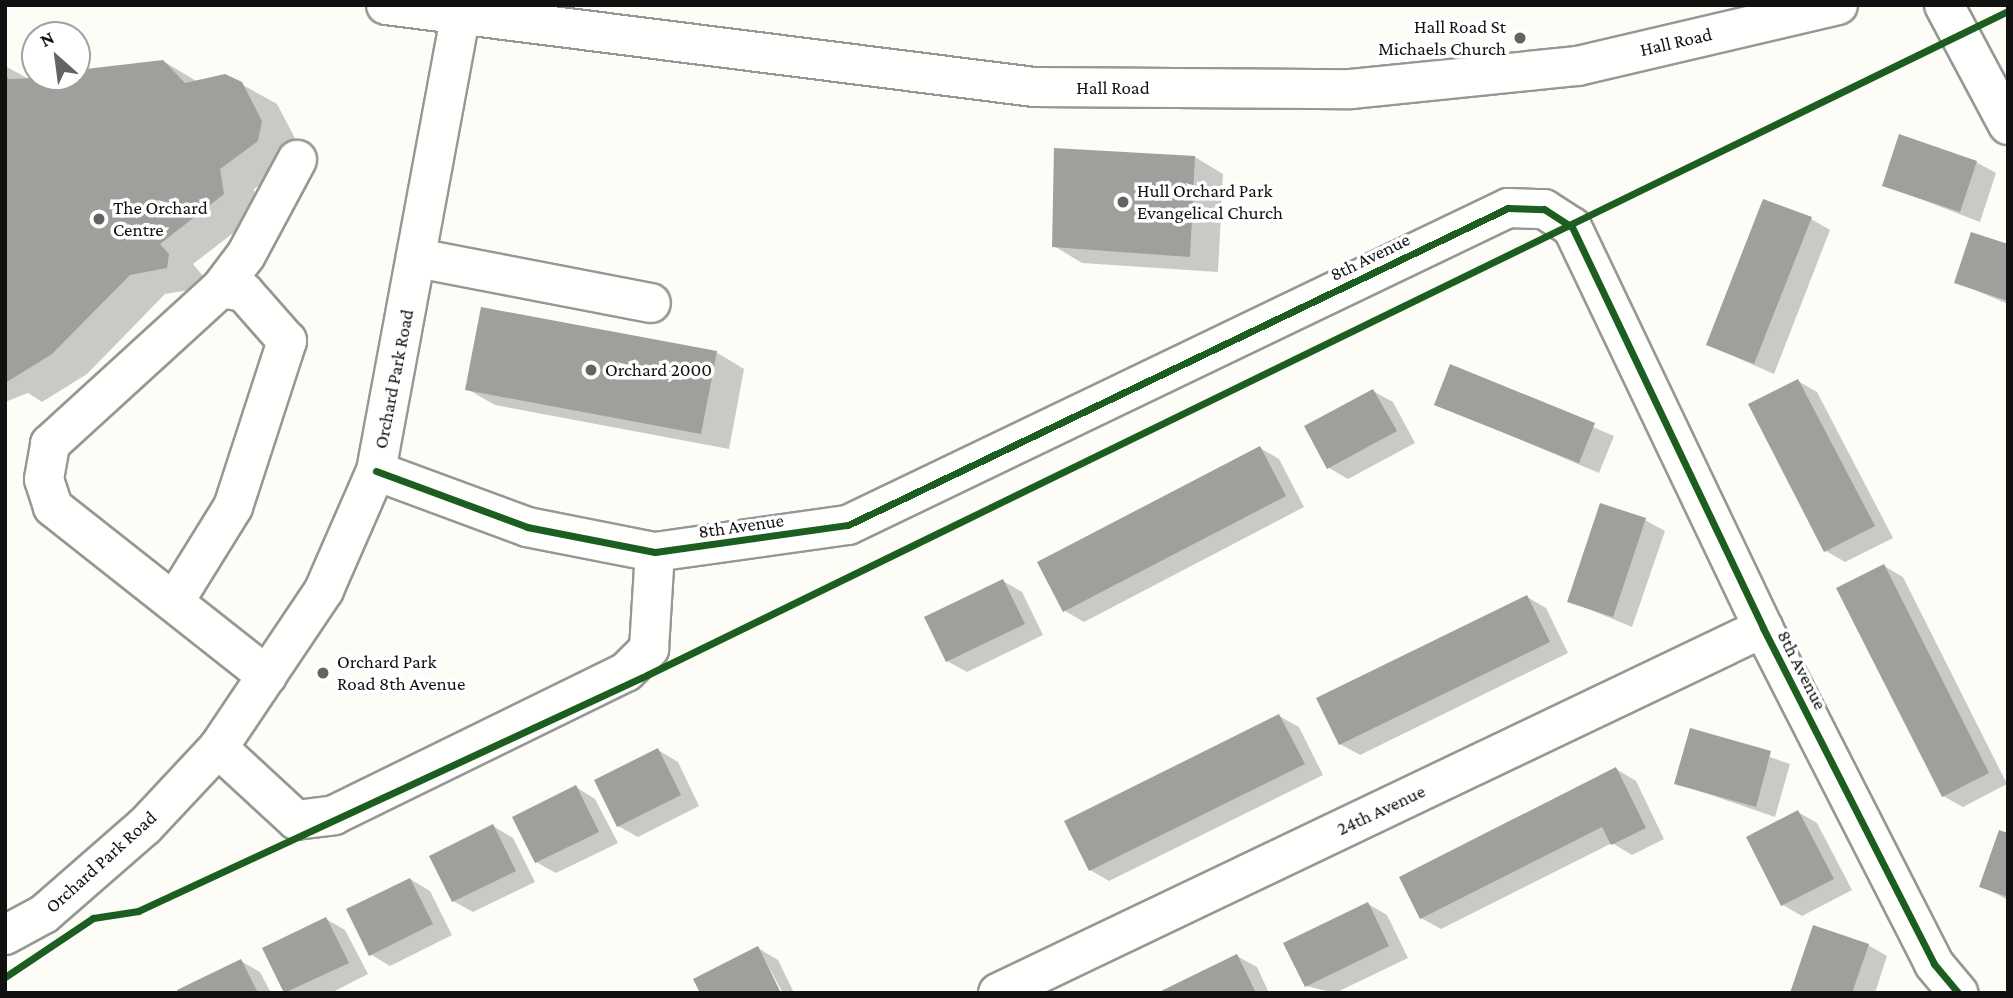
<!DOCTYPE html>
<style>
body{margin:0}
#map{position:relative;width:2013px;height:998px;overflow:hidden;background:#fdfcf7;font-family:"Crimson Pro",serif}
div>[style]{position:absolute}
.shadow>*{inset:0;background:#0003}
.building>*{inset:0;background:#a19f9c}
.roads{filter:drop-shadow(2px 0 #979795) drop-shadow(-2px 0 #979795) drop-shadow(0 2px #979795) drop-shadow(0 -2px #979795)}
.minor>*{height:38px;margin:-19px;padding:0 19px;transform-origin:19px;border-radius:19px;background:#fffffe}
.cycleway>*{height:7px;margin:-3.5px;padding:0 3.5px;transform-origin:3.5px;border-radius:3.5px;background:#1b5e20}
.dots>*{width:19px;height:19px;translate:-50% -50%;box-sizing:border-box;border:4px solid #fff;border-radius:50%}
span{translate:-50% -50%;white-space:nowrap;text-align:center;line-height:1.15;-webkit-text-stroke:7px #fff;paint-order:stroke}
.poi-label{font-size:19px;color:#111}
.right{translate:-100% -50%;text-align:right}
.left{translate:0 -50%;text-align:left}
.street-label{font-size:19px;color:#111}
.frame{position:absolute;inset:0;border:7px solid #111;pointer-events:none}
.north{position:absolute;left:21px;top:21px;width:70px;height:70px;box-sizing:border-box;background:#fff;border:2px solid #a0a0a0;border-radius:50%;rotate:332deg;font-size:19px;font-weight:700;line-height:28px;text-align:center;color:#111}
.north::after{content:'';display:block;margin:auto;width:24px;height:32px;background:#646362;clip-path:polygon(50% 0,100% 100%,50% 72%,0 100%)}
</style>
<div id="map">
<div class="shadow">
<i style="clip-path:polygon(163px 61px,198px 82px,241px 84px,277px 104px,297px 142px,292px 161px,254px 189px,258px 214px,193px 264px,203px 276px,202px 288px,165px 294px,87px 374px,42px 402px,28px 393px,5px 402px,5px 66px,27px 78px,77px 77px)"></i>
<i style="clip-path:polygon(1195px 157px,1223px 174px,1218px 272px,1082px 263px,1054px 246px)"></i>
<i style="clip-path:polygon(1976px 162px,1996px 173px,1980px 222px,1884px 185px)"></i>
<i style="clip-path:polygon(1811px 219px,1830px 230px,1774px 374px,1708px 345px)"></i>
<i style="clip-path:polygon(2008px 246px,2008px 304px,1956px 282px)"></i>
<i style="clip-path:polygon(716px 352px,744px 369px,729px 449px,495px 405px,467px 389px)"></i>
<i style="clip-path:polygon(1451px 367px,1614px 436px,1599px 473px,1436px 404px)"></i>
<i style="clip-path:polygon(1798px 381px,1817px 392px,1893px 538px,1845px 562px,1826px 551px)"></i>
<i style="clip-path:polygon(1373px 391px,1393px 402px,1415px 443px,1348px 479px,1329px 468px)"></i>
<i style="clip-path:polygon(1260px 448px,1279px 459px,1304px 507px,1084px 622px,1065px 611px)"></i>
<i style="clip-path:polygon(1645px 520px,1665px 531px,1632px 627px,1569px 601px)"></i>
<i style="clip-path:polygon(1884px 566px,1903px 577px,2007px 784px,1963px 807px,1943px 796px)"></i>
<i style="clip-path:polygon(1003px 581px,1022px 592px,1043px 635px,967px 672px,947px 661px)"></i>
<i style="clip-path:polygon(1527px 597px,1546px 608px,1568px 653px,1360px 755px,1340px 744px)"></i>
<i style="clip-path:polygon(1279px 716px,1299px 727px,1323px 775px,1109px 881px,1090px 870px)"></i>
<i style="clip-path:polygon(1691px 730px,1790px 764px,1775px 817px,1676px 783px)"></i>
<i style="clip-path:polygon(658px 750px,678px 762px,699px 806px,638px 837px,618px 826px)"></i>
<i style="clip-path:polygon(1616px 769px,1636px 781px,1664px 839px,1632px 855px,1612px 843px,1441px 929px,1421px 918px)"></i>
<i style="clip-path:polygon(576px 787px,595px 799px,618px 843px,556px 873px,536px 862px)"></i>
<i style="clip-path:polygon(1798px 812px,1817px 823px,1852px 890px,1802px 916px,1783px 905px)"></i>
<i style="clip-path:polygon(493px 826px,513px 838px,535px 882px,473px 912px,453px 901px)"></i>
<i style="clip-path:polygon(2008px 835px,2008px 900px,1981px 886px)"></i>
<i style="clip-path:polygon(410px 879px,430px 891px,452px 935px,390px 966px,370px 954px)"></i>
<i style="clip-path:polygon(1368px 904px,1387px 915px,1408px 958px,1335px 993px,1306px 986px)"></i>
<i style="clip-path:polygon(326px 919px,345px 930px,368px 974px,331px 993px,286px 993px,264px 949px)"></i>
<i style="clip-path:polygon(1868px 945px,1887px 956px,1875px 993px,1792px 993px)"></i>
<i style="clip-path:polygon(758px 948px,778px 960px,794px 993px,783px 993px)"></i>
<i style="clip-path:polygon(1237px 956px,1257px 967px,1269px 993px,1162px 993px)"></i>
<i style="clip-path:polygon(241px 961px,260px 972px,271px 993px,180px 993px)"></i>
</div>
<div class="building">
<i style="clip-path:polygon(163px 60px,185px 83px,225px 74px,242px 82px,262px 121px,258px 141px,220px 169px,224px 194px,160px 244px,169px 254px,167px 268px,130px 275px,52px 354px,5px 383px,5px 70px,8px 79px,77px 77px,77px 70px)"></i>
<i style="clip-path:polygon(1899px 134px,1977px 161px,1960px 212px,1882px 186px)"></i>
<i style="clip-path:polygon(1054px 148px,1195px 156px,1190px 257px,1052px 247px)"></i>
<i style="clip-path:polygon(1763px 199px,1812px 217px,1754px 364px,1706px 345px)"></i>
<i style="clip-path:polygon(1971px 232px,2008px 244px,2008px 301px,1954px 283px)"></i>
<i style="clip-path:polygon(481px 307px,717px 351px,701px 434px,465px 390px)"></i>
<i style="clip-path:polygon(1450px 364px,1595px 423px,1579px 463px,1434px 405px)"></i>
<i style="clip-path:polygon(1798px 379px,1875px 526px,1824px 552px,1748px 404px)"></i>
<i style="clip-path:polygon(1373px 389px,1397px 431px,1327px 469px,1304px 426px)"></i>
<i style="clip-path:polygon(1260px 446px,1286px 496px,1063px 612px,1037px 562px)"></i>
<i style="clip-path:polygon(1600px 503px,1646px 518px,1613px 617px,1567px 602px)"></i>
<i style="clip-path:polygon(1884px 564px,1989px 773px,1942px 797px,1836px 588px)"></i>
<i style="clip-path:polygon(1003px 579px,1025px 624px,946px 662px,924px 617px)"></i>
<i style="clip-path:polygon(1527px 595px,1550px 642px,1339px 745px,1316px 698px)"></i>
<i style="clip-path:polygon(1279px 714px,1305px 764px,1089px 871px,1064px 821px)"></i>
<i style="clip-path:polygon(1690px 728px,1771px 751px,1756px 807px,1674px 784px)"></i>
<i style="clip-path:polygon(658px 748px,681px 795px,617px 827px,594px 780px)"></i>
<i style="clip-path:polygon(1616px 767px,1646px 828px,1611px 845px,1602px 827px,1420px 919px,1399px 877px)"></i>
<i style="clip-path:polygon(576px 785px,599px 832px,535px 863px,512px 817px)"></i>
<i style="clip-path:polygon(1798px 810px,1834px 879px,1781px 906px,1746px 837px)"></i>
<i style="clip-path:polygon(493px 824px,516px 871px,452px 902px,429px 856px)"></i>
<i style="clip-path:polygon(1999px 830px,2008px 833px,2008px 897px,1979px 887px)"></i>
<i style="clip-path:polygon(410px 878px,433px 924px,369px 956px,346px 909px)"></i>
<i style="clip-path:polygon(1368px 902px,1389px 946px,1305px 987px,1283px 943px)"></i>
<i style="clip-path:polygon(326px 917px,349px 963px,284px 993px,262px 948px)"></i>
<i style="clip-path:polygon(1813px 925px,1869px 944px,1852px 993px,1790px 993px)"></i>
<i style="clip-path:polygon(758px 946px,781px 993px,700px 993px,693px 979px)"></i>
<i style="clip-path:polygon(1237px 954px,1256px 993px,1157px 993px,1202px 971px)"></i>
<i style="clip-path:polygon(241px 959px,258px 993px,178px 993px,177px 990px)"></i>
</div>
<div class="roads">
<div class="minor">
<i style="left:386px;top:5px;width:653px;rotate:7.21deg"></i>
<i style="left:1034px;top:87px;width:317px;rotate:0.4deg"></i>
<i style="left:1351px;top:89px;width:228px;rotate:-5.8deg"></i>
<i style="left:1578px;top:66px;width:267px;rotate:-13.2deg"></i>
<i style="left:1944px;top:5px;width:136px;rotate:61.9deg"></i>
<i style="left:417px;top:258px;width:238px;rotate:10.9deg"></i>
<i style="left:376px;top:471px;width:161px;rotate:20.3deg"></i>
<i style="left:527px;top:527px;width:130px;rotate:11.1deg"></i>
<i style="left:655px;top:552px;width:195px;rotate:-8deg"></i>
<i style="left:848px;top:525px;width:732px;rotate:-25.66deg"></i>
<i style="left:1508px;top:208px;width:36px;rotate:2deg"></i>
<i style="left:1544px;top:209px;width:33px;rotate:33deg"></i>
<i style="left:1572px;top:227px;width:444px;rotate:64.5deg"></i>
<i style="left:1763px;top:628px;width:377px;rotate:63deg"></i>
<i style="left:1934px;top:964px;width:38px;rotate:50deg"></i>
<i style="left:174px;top:602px;width:112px;rotate:-58.2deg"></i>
<i style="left:233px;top:507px;width:175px;rotate:-72deg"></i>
<i style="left:287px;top:341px;width:65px;rotate:-131.3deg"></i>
<i style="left:244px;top:292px;width:23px;rotate:-170deg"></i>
<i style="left:267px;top:676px;width:273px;rotate:-141.7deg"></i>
<i style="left:53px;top:507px;width:29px;rotate:-108deg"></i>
<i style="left:44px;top:479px;width:36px;rotate:-80deg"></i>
<i style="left:50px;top:444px;width:231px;rotate:-42.4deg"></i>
<i style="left:221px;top:288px;width:41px;rotate:-52.9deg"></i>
<i style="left:246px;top:255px;width:108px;rotate:-61.8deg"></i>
<i style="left:218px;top:748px;width:106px;rotate:42.7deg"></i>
<i style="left:296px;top:820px;width:38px;rotate:-7deg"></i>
<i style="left:334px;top:815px;width:325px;rotate:-26.1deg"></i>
<i style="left:626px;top:672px;width:33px;rotate:-45deg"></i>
<i style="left:649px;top:649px;width:97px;rotate:-86.5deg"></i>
<i style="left:5px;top:935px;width:44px;rotate:-28.3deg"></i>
<i style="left:44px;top:914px;width:134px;rotate:-41.1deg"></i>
<i style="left:145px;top:826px;width:107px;rotate:-46.9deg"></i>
<i style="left:218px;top:748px;width:190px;rotate:-56.1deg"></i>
<i style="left:324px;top:590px;width:130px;rotate:-66.4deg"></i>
<i style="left:376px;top:471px;width:466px;rotate:-79.5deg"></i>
<i style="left:998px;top:993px;width:848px;rotate:-25.51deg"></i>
</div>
</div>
<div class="cycleway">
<i style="left:376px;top:471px;width:161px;rotate:20.3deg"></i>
<i style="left:527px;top:527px;width:130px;rotate:11.1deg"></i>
<i style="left:655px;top:552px;width:195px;rotate:-8deg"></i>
<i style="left:848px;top:525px;width:732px;rotate:-25.66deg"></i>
<i style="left:1508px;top:208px;width:36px;rotate:2deg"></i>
<i style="left:1544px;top:209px;width:33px;rotate:33deg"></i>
<i style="left:1572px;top:227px;width:444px;rotate:64.5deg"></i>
<i style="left:1763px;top:628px;width:377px;rotate:63deg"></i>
<i style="left:1934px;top:964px;width:38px;rotate:50deg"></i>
<i style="left:5px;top:977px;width:106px;rotate:-33.8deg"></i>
<i style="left:93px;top:918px;width:46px;rotate:-8.8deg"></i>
<i style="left:138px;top:911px;width:561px;rotate:-24.87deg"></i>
<i style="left:647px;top:675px;width:1514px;rotate:-26.01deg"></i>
</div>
<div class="dots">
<i style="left:1520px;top:38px;background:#646362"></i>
<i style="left:1123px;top:202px;background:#646362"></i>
<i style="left:99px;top:219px;background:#646362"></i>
<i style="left:591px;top:370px;background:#646362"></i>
<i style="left:323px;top:673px;background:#646362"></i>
</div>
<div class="poi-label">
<span class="right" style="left:1506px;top:38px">Hall Road St<br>Michaels Church</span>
<span class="left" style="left:1137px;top:202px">Hull Orchard Park<br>Evangelical Church</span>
<span class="left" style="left:113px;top:219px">The Orchard<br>Centre</span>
<span class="left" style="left:605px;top:370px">Orchard 2000</span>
<span class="left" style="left:337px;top:673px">Orchard Park<br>Road 8th Avenue</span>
</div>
<div class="street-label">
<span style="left:1676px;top:42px;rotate:-13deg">Hall Road</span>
<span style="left:1113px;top:88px">Hall Road</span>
<span style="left:1370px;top:257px;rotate:-26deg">8th Avenue</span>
<span style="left:394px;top:379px;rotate:-79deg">Orchard Park Road</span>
<span style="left:741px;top:526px;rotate:-8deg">8th Avenue</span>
<span style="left:1802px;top:670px;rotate:63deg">8th Avenue</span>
<span style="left:1381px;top:810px;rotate:-25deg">24th Avenue</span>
<span style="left:101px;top:862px;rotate:-42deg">Orchard Park Road</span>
</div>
<div class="frame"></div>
<div class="north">N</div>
</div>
